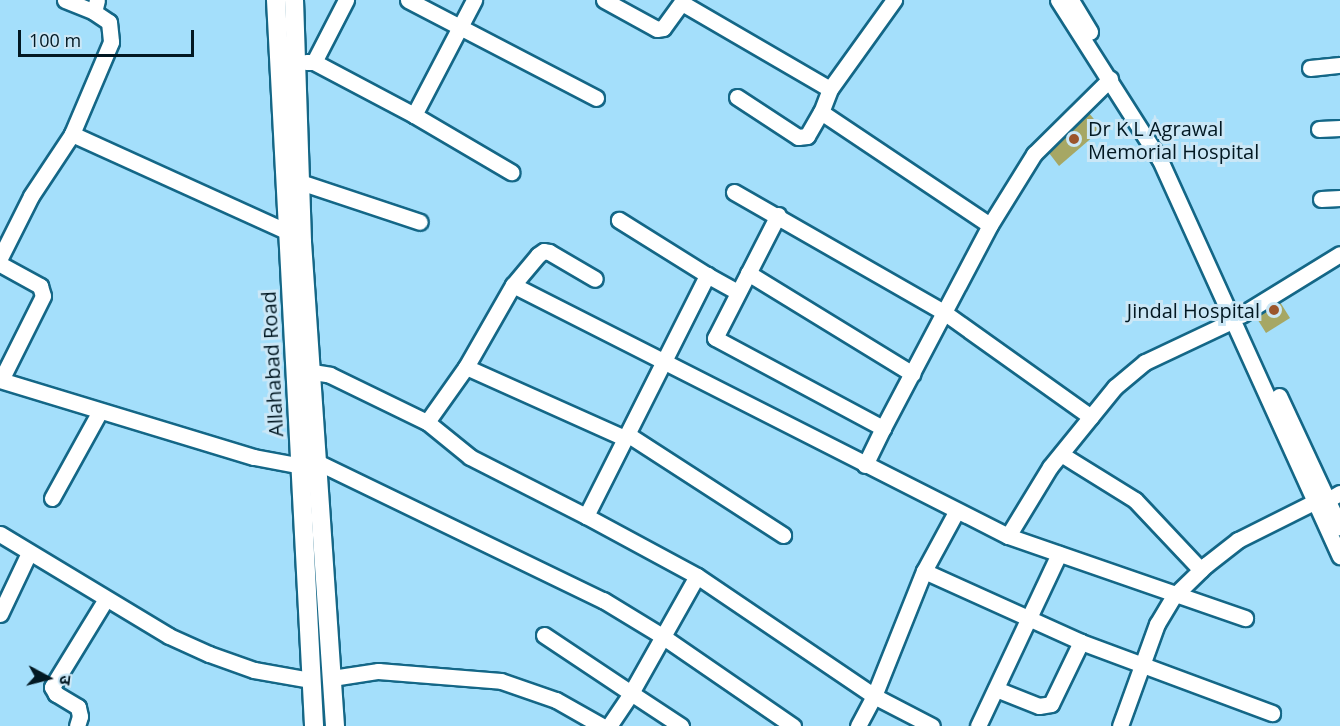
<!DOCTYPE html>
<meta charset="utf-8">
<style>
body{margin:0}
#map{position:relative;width:1340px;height:726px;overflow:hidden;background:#a4dffb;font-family:"Open Sans","Noto Sans Devanagari",sans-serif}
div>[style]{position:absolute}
.building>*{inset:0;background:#a6a764}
.roads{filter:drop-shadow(2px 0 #146787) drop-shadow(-2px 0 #146787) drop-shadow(0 2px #146787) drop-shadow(0 -2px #146787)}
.minor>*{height:15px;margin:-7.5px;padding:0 7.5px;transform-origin:7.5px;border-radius:7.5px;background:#fff}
.major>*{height:18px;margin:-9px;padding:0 9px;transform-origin:9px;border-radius:9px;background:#fff}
.dots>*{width:16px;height:16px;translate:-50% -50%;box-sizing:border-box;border:3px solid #cbe7f6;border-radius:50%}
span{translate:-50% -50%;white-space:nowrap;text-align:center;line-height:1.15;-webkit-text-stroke:6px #cbe7f6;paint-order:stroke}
.poi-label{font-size:20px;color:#021822}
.left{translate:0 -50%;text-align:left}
.right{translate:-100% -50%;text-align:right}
.street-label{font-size:20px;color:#021822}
.north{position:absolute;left:18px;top:648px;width:60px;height:60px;-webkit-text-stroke:4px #cbe7f6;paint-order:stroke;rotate:97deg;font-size:16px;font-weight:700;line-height:24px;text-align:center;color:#021822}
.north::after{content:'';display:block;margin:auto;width:21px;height:27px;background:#021822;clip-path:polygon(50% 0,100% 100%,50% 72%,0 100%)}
.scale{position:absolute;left:18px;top:30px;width:176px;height:27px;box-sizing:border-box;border:3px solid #021822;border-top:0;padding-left:8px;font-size:18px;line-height:21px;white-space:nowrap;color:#021822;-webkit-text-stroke:4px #cbe7f6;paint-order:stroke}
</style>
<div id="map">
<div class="building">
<i style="clip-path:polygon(1089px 113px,1102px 129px,1059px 166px,1049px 153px)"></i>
<i style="clip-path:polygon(1280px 302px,1290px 318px,1266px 333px,1256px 317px)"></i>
</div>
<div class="roads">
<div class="minor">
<i style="left:65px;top:0;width:31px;rotate:22deg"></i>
<i style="left:97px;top:0;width:12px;rotate:104deg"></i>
<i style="left:94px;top:12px;width:18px;rotate:34deg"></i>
<i style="left:109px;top:22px;width:20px;rotate:84deg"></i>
<i style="left:111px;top:42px;width:100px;rotate:113deg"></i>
<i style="left:72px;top:134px;width:237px;rotate:24.4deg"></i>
<i style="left:408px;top:0;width:212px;rotate:27.5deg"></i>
<i style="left:604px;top:0;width:60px;rotate:28.7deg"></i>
<i style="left:657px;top:29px;width:6px;rotate:-9deg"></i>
<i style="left:663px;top:28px;width:34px;rotate:-54deg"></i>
<i style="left:1058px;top:0;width:190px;rotate:57.5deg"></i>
<i style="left:1160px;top:160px;width:435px;rotate:65.6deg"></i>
<i style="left:1071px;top:0;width:37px;rotate:59deg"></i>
<i style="left:682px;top:3px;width:171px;rotate:30.2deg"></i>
<i style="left:830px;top:89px;width:25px;rotate:111deg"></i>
<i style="left:821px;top:112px;width:203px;rotate:33.8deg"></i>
<i style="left:306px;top:62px;width:8px"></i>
<i style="left:314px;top:62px;width:70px;rotate:-62.7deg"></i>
<i style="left:314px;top:62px;width:113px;rotate:27.9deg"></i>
<i style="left:414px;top:115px;width:113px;rotate:30.4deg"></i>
<i style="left:1310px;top:68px;width:30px;rotate:-6deg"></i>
<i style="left:830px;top:89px;width:110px;rotate:-54.3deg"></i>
<i style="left:737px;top:97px;width:73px;rotate:33.3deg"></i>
<i style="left:798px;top:137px;width:9px;rotate:-6deg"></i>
<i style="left:807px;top:136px;width:28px;rotate:-60deg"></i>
<i style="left:414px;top:115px;width:130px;rotate:-62.4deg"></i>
<i style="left:1319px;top:129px;width:21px;rotate:-3deg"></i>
<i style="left:300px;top:182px;width:126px;rotate:18.4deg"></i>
<i style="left:734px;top:192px;width:243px;rotate:29.8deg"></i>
<i style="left:945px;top:313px;width:179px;rotate:35.5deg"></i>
<i style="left:1321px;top:199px;width:19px;rotate:-3deg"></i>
<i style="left:778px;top:215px;width:138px;rotate:117.1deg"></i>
<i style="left:715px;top:338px;width:191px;rotate:28.2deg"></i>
<i style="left:883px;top:428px;width:229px;rotate:-62.2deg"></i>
<i style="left:990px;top:225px;width:84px;rotate:-58.2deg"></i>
<i style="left:1034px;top:154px;width:107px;rotate:-44.6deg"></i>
<i style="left:0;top:258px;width:69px;rotate:-63.4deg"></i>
<i style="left:31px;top:196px;width:74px;rotate:-56.5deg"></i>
<i style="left:0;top:264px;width:46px;rotate:28.8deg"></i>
<i style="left:40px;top:286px;width:10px;rotate:73deg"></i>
<i style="left:43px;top:296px;width:94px;rotate:116.6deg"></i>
<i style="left:748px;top:273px;width:193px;rotate:31.5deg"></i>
<i style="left:707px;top:275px;width:35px;rotate:29deg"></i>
<i style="left:513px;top:285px;width:555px;rotate:26.89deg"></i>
<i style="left:1008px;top:536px;width:251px;rotate:19.1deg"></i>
<i style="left:1241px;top:315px;width:116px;rotate:-31.6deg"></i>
<i style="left:466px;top:367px;width:174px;rotate:24.1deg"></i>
<i style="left:300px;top:370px;width:30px;rotate:9deg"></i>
<i style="left:330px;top:375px;width:108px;rotate:25.9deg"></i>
<i style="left:427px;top:422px;width:67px;rotate:-54.7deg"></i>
<i style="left:466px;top:367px;width:95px;rotate:-60.2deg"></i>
<i style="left:513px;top:285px;width:39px;rotate:-50deg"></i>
<i style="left:538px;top:255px;width:7px;rotate:-34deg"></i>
<i style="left:544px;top:251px;width:5px;rotate:11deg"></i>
<i style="left:549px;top:252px;width:53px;rotate:30.4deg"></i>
<i style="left:0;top:380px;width:265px;rotate:16.9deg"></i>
<i style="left:254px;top:457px;width:59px;rotate:10.7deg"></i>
<i style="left:1279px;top:396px;width:145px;rotate:65deg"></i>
<i style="left:427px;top:422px;width:55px;rotate:39.1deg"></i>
<i style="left:470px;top:457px;width:130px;rotate:27deg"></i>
<i style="left:586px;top:516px;width:126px;rotate:28.4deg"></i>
<i style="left:697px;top:576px;width:214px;rotate:34.1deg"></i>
<i style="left:874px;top:696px;width:65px;rotate:27.3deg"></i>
<i style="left:627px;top:434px;width:186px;rotate:32.9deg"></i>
<i style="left:1061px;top:454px;width:87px;rotate:31.9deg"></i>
<i style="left:1135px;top:500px;width:96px;rotate:46.7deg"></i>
<i style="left:317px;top:462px;width:318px;rotate:25.8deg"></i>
<i style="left:603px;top:600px;width:69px;rotate:31.4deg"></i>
<i style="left:662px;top:636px;width:159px;rotate:34.5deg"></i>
<i style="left:865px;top:465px;width:41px;rotate:-64.1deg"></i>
<i style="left:52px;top:498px;width:99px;rotate:-61.1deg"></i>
<i style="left:1319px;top:505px;width:24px;rotate:-30deg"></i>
<i style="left:586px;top:516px;width:270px;rotate:-63.3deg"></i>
<i style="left:707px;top:275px;width:104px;rotate:-148deg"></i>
<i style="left:0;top:534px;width:197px;rotate:31.1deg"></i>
<i style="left:169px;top:636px;width:44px;rotate:24.2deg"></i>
<i style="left:209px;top:654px;width:48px;rotate:19.6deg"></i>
<i style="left:254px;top:670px;width:58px;rotate:10deg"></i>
<i style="left:1008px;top:536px;width:81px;rotate:-58.7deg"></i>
<i style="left:1050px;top:467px;width:103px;rotate:-50.9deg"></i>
<i style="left:1115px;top:387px;width:39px;rotate:-40deg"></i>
<i style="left:1145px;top:362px;width:98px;rotate:-25.3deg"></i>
<i style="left:924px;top:571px;width:172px;rotate:24.3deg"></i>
<i style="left:1081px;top:642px;width:204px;rotate:20.4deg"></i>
<i style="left:0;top:614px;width:68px;rotate:-64.6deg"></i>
<i style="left:544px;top:635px;width:105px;rotate:33.7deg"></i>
<i style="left:631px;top:693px;width:134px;rotate:-60.6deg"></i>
<i style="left:332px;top:678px;width:47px;rotate:-8.7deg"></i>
<i style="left:378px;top:671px;width:123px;rotate:4.6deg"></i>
<i style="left:501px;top:681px;width:58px;rotate:19.1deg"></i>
<i style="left:556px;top:700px;width:53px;rotate:29.5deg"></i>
<i style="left:996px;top:689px;width:46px;rotate:21.6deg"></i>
<i style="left:1039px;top:706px;width:12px;rotate:-9deg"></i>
<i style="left:1051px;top:704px;width:69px;rotate:-64.2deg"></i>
<i style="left:77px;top:726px;width:10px;rotate:-73deg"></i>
<i style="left:80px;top:716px;width:9px;rotate:-103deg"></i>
<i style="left:78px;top:707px;width:26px;rotate:-149deg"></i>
<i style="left:56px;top:694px;width:8px;rotate:-120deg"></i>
<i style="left:52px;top:687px;width:103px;rotate:-58.5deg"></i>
<i style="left:609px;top:726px;width:40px;rotate:-56deg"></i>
<i style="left:631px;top:693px;width:60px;rotate:33.4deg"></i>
<i style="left:858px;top:726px;width:34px;rotate:-62deg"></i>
<i style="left:874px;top:696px;width:135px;rotate:-68.2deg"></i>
<i style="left:924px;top:571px;width:67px;rotate:-61.5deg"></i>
<i style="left:978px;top:726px;width:190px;rotate:-64.8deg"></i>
<i style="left:1120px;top:726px;width:109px;rotate:-70.1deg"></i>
<i style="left:1157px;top:624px;width:33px;rotate:-59deg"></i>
<i style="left:1174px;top:596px;width:45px;rotate:-44.1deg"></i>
<i style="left:1206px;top:565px;width:41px;rotate:-38deg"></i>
<i style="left:1238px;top:540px;width:85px;rotate:-26.6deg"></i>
</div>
<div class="major">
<i style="left:276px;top:0;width:727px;rotate:87deg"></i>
<i style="left:294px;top:0;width:242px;rotate:88.1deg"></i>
<i style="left:302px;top:242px;width:485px;rotate:86.1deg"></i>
</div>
</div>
<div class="dots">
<i style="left:1074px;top:139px;background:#9b552c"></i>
<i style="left:1274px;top:310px;background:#9b552c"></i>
</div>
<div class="poi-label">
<span class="left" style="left:1088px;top:140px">Dr K L Agrawal<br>Memorial Hospital</span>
<span class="right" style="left:1260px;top:310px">Jindal Hospital</span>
</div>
<div class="street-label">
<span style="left:272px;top:364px;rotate:-93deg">Allahabad Road</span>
</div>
<div class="north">उ</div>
<div class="scale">100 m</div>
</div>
